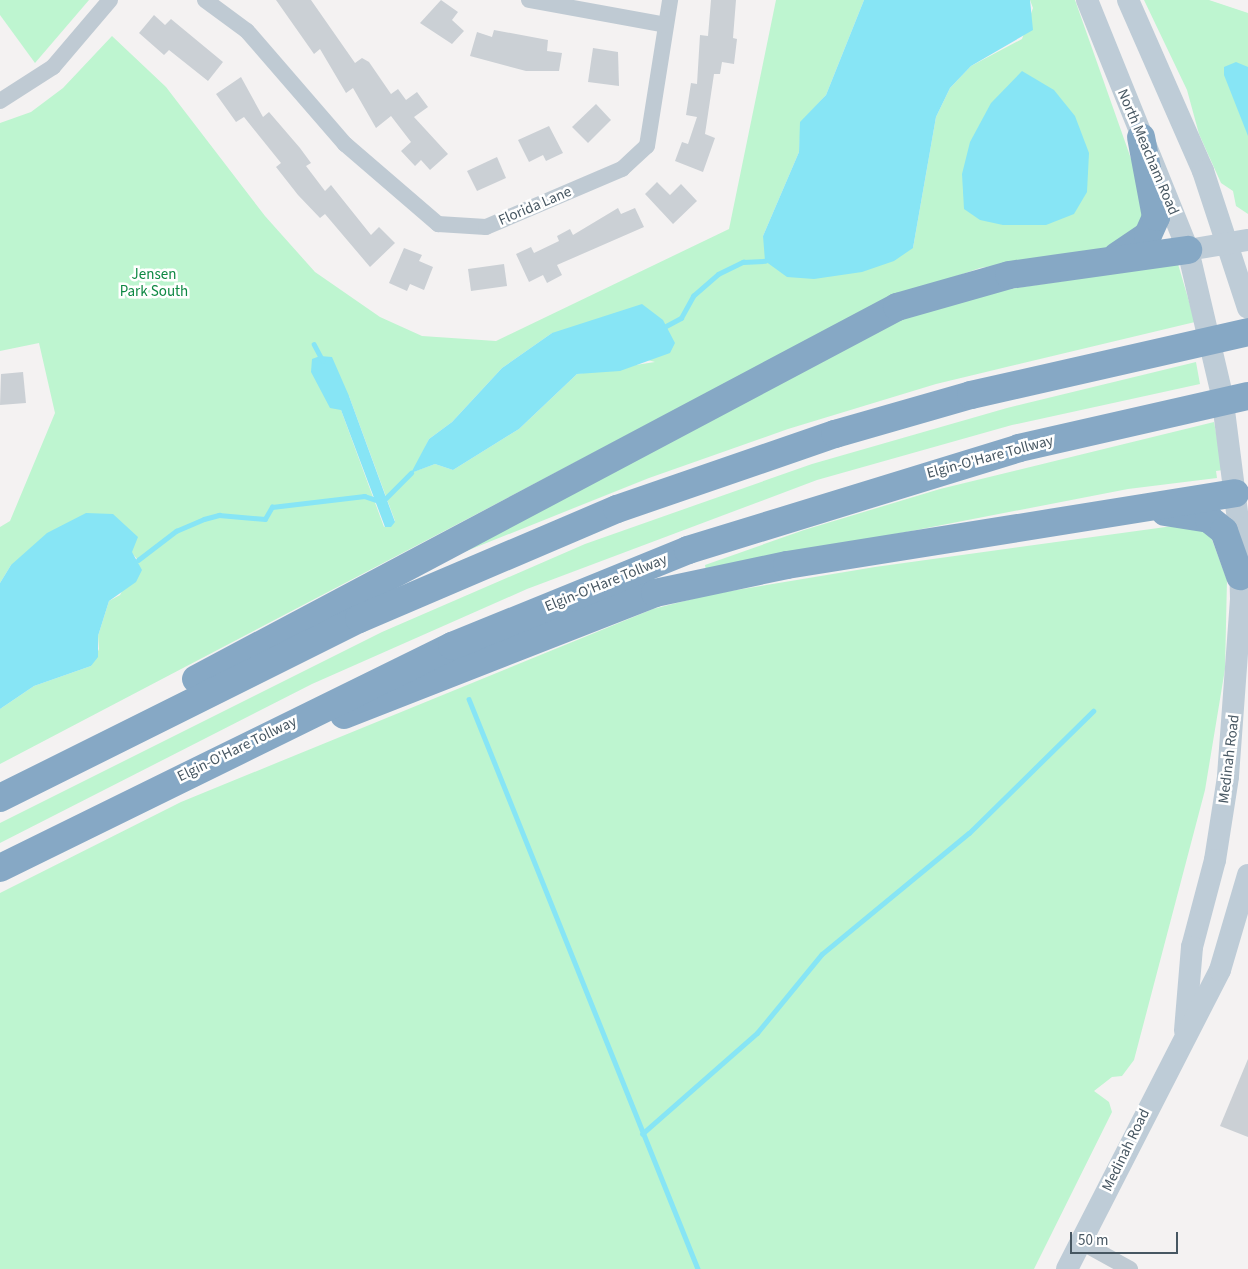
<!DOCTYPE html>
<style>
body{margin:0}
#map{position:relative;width:1248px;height:1269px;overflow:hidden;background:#f4f2f2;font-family:"Source Sans 3",sans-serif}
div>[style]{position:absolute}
.green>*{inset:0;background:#bef5d0}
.water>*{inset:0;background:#87e5f5}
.stream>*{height:4.5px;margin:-2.25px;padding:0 2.25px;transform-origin:2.25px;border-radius:2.25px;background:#87e5f5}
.building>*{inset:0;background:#cbd0d5}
.minor>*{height:16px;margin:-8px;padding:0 8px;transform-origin:8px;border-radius:8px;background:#bfcad3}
.secondary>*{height:22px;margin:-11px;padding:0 11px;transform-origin:11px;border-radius:11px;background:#beccd7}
.motorway>*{height:28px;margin:-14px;padding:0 14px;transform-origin:14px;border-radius:14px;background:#86a8c5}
span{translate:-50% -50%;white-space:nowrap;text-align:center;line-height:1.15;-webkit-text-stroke:5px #fff;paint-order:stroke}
.street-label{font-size:15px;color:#475762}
.park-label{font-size:15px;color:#0e8843}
.scale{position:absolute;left:1070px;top:1232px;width:108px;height:22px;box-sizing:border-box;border:2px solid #475762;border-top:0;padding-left:6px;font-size:15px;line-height:18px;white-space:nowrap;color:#475762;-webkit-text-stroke:4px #fff;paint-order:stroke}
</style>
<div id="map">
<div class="green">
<i style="clip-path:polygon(0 0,89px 0,35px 63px,0 15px)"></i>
<i style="clip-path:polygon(evenodd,776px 0,864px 0,826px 95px,801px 122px,799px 152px,763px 236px,913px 248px,936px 117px,950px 88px,971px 66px,1022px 39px,1033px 8px,1030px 0,1075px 0,1141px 187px,1143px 218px,1137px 230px,1112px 247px,980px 268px,881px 302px,0 764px,0 709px,34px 686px,91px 666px,99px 649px,98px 636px,109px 601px,120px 595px,138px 560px,131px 552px,11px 565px,0 583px,0 527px,10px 521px,55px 413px,39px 343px,0 351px,0 123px,31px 112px,63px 88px,112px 36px,166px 87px,265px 216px,315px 272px,380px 317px,422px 336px,496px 341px,729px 229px,776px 0,552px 333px,655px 362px,577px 374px,519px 429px,453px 470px,435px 464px,413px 472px,429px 439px,452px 422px,502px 368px,552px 333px,776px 0,349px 396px,395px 521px,384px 527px,341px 410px,349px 396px)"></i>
<i style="clip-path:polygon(1144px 0,1209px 0,1248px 13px,1248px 214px,1236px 206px,1233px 191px,1221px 183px,1199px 134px,1187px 90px)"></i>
<i style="clip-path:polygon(1178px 264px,1195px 322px,936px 384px,788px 429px,649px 478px,459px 554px,897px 321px,975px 294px)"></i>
<i style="clip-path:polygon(1196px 362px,1200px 384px,1012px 425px,817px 480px,527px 589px,312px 684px,0 843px,0 823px,382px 632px,585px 544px,812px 464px,1007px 408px)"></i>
<i style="clip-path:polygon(1214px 422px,1223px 470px,1216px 471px,1217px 478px,1128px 489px,706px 571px,705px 565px,804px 530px,940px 489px)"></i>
<i style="clip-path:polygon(1173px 526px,1201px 530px,1211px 537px,1227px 580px,1225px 669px,1205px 790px,1134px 1060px,1122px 1076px,1112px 1077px,1094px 1091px,1109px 1102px,1112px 1112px,1034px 1269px,0 1269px,0 893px,181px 802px,653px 609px,712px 594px,875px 567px)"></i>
</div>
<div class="water">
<i style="clip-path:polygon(864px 0,1030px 0,1033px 30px,971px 66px,950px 88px,936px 117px,913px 248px,894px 261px,862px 272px,814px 279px,787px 277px,765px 261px,763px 236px,799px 152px,800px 122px,826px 95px)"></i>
<i style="clip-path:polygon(1236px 62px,1248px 67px,1248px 136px,1224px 75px,1224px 67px)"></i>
<i style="clip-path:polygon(1022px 71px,1054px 90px,1075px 116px,1089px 153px,1087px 192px,1074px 214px,1046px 225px,1003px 225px,980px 220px,964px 209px,962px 174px,970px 142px,991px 103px)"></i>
<i style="clip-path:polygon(642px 304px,663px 320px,675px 343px,670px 353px,620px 371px,577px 374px,519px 429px,453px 470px,435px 464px,411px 473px,429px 439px,452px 422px,502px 368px,552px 333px)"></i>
<i style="clip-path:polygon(320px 356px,332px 357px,349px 396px,395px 522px,391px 527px,385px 527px,341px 410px,330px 408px,311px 372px,312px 359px)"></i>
<i style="clip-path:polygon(86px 513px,113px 514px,138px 537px,132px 552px,142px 570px,136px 582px,109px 601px,98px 636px,98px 657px,91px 666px,34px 686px,0 709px,0 583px,11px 565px,47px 533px)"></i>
</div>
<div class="stream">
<i style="left:666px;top:326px;width:17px;rotate:-28deg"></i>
<i style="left:681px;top:318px;width:25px;rotate:-61deg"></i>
<i style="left:693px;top:296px;width:33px;rotate:-41deg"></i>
<i style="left:718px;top:274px;width:28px;rotate:-26deg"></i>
<i style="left:743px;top:262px;width:22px;rotate:-3deg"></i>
<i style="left:314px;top:344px;width:19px;rotate:62deg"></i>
<i style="left:138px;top:560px;width:48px;rotate:-37.3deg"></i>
<i style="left:176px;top:531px;width:30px;rotate:-23deg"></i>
<i style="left:204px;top:519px;width:16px;rotate:-15deg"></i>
<i style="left:219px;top:515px;width:46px;rotate:5deg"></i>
<i style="left:265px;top:519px;width:14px;rotate:-60deg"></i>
<i style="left:272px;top:507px;width:93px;rotate:-6.8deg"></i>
<i style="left:364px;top:496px;width:19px;rotate:18deg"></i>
<i style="left:382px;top:502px;width:41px;rotate:-45deg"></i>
<i style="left:469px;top:699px;width:614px;rotate:68.11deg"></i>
<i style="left:642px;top:1134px;width:153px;rotate:-41.3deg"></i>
<i style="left:757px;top:1033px;width:102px;rotate:-50.6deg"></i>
<i style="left:822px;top:954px;width:190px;rotate:-39.5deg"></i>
<i style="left:969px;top:833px;width:174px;rotate:-44.5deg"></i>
</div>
<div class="building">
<i style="clip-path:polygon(276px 0,311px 0,355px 63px,362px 58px,369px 62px,391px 94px,398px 89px,406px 100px,417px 92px,428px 107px,414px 117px,448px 154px,430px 170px,421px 160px,415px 166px,401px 151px,411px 142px,391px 116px,376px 128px,353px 88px,346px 93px,320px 49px,314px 54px)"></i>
<i style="clip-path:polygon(441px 0,458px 12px,452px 20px,464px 31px,452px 44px,420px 23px)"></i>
<i style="clip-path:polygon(711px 0,736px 0,733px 38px,737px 39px,734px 64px,722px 62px,720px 74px,714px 74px,705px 134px,715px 138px,703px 172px,675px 161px,682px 142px,688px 144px,697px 117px,686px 115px,691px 83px,697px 84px,700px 35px,708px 36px)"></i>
<i style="clip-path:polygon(154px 15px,165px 25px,171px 19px,223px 62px,208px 81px,169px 50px,164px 55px,139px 33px)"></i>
<i style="clip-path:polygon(494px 30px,548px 40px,547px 51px,562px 53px,559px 71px,526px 71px,470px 56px,477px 32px,492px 37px)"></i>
<i style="clip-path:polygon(593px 48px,618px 52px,619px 86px,588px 82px)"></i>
<i style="clip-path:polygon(241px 77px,263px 117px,269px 112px,300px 148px,311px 163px,306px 166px,325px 191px,331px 185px,371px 235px,379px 227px,395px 243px,370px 267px,325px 214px,320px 218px,298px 195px,276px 167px,281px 163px,244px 117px,236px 122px,216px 94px)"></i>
<i style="clip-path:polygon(596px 104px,611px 120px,588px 143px,572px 127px)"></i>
<i style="clip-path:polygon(549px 126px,563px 153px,546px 161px,543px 155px,529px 162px,518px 140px)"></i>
<i style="clip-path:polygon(497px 157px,506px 178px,477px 191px,467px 171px)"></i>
<i style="clip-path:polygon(657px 182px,670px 195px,681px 184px,697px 201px,673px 224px,645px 194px)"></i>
<i style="clip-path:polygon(618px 208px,621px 214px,635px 208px,644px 227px,557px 265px,562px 275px,547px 283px,543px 275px,529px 282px,516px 254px,531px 247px,534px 253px,559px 241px,557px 236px,570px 229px,573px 235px)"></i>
<i style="clip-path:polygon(404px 248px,422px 255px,419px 261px,433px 267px,424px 290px,410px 284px,407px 291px,389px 283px)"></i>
<i style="clip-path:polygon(504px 264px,507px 286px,471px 291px,468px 269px)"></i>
<i style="clip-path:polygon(23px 372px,26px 403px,0 405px,1px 374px)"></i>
<i style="clip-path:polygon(1248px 1059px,1248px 1137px,1220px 1126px)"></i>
</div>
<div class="minor">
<i style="left:205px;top:0;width:52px;rotate:36.4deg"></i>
<i style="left:247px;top:31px;width:150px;rotate:49.1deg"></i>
<i style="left:345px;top:144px;width:123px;rotate:40.7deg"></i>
<i style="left:438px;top:224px;width:48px;rotate:3.6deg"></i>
<i style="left:486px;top:227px;width:148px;rotate:-23.1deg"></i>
<i style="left:622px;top:169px;width:34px;rotate:-43deg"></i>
<i style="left:647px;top:146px;width:148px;rotate:-81deg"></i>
<i style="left:529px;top:0;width:139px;rotate:10.3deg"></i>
<i style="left:0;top:101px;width:63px;rotate:-32.7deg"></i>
<i style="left:53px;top:67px;width:88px;rotate:-49.6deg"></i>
<i style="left:1081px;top:1242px;width:56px;rotate:28.9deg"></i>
</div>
<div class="secondary">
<i style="left:1087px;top:0;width:270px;rotate:68deg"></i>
<i style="left:1188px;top:250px;width:149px;rotate:76.8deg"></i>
<i style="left:1222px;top:395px;width:133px;rotate:82.7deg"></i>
<i style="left:1239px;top:527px;width:72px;rotate:88.4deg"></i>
<i style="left:1241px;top:599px;width:178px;rotate:94.2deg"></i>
<i style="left:1228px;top:777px;width:84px;rotate:98.9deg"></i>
<i style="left:1215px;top:860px;width:90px;rotate:104.8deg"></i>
<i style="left:1192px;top:947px;width:84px;rotate:94.8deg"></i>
<i style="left:1128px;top:0;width:187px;rotate:66.3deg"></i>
<i style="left:1203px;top:171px;width:144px;rotate:71.8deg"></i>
<i style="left:1188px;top:250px;width:61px;rotate:-9.5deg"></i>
<i style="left:1067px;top:1269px;width:336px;rotate:-62.9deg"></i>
<i style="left:1220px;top:970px;width:99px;rotate:-73.6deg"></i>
</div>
<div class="motorway">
<i style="left:1117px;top:256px;width:37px;rotate:-34deg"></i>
<i style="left:1148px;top:235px;width:20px;rotate:-66deg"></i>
<i style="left:1156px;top:217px;width:81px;rotate:-100.6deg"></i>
<i style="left:1165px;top:512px;width:45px;rotate:9deg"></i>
<i style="left:1209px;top:519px;width:19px;rotate:39deg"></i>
<i style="left:1224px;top:531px;width:48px;rotate:70.4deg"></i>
<i style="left:196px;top:679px;width:794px;rotate:-27.95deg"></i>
<i style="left:897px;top:307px;width:116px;rotate:-15.9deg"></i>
<i style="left:1009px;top:275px;width:181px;rotate:-8deg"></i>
<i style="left:344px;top:715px;width:334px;rotate:-21.4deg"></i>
<i style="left:655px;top:593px;width:135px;rotate:-12deg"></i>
<i style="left:787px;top:565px;width:454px;rotate:-9.1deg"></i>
<i style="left:0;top:798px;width:401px;rotate:-26.5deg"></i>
<i style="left:359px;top:619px;width:280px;rotate:-23.1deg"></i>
<i style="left:617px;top:509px;width:231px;rotate:-19deg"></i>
<i style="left:835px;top:434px;width:141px;rotate:-16deg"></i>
<i style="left:971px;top:395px;width:284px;rotate:-12.8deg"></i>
<i style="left:0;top:868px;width:504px;rotate:-26.16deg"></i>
<i style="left:452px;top:646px;width:255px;rotate:-22.1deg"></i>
<i style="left:688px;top:550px;width:346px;rotate:-17.1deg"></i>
<i style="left:1019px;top:448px;width:235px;rotate:-12.8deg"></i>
</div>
<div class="street-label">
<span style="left:1148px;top:152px;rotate:67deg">North Meacham Road</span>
<span style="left:535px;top:206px;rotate:-23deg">Florida Lane</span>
<span style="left:990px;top:457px;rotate:-15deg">Elgin-O'Hare Tollway</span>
<span style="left:606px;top:583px;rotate:-22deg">Elgin-O'Hare Tollway</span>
<span style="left:237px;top:749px;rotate:-26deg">Elgin-O'Hare Tollway</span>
<span style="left:1229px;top:759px;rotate:-83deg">Medinah Road</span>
<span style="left:1126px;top:1150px;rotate:-64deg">Medinah Road</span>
</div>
<div class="park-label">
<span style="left:154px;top:283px">Jensen<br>Park South</span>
</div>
<div class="scale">50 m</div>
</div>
